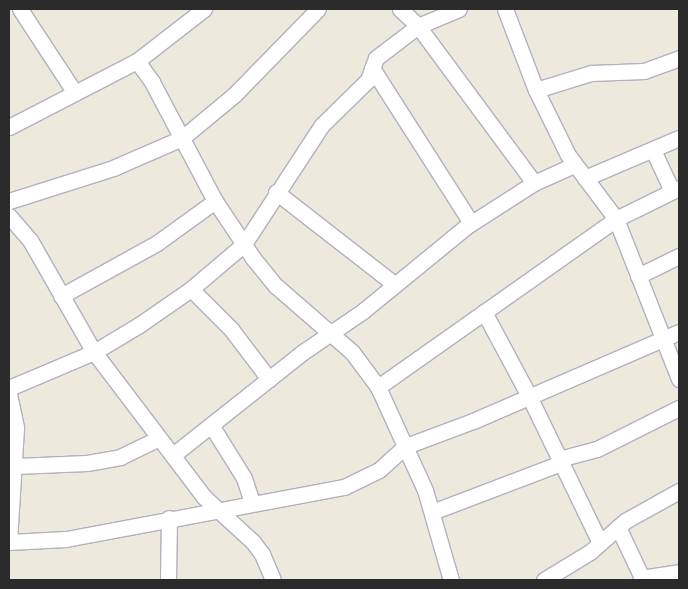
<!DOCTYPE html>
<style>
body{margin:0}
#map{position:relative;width:688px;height:589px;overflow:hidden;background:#eee9dd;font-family:"Work Sans",sans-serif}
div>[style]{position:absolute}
.roads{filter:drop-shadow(1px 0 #b1b1c0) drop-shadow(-1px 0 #b1b1c0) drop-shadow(0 1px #b1b1c0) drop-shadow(0 -1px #b1b1c0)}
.minor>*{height:15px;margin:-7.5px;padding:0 7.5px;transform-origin:7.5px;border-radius:7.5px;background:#fff}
span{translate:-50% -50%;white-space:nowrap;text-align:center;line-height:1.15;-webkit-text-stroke:4.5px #fff;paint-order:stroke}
.frame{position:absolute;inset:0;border:10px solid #2b2b2b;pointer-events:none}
</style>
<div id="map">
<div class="roads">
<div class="minor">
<i style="left:20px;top:9px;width:100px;rotate:56.8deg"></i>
<i style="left:400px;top:9px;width:25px;rotate:43deg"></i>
<i style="left:418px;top:26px;width:195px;rotate:53.5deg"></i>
<i style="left:505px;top:9px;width:87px;rotate:69.1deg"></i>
<i style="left:536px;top:90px;width:72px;rotate:63.8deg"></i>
<i style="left:568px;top:155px;width:80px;rotate:53.1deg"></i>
<i style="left:616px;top:219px;width:172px;rotate:68.5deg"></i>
<i style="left:137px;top:61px;width:26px;rotate:54deg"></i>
<i style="left:152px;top:82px;width:135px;rotate:62.1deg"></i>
<i style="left:215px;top:201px;width:69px;rotate:56.3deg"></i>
<i style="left:253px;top:258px;width:36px;rotate:51deg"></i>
<i style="left:276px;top:286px;width:101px;rotate:41deg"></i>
<i style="left:352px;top:352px;width:44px;rotate:53.4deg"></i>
<i style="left:378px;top:387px;width:113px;rotate:65.5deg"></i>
<i style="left:425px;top:490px;width:94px;rotate:73.9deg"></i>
<i style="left:372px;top:68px;width:184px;rotate:57.4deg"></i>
<i style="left:536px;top:90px;width:58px;rotate:-17.2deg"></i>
<i style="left:591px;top:73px;width:53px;rotate:-2.2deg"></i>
<i style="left:644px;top:71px;width:37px;rotate:-20deg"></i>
<i style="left:9px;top:127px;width:144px;rotate:-27.3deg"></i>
<i style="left:137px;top:61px;width:85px;rotate:-37.8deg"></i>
<i style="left:653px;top:150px;width:45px;rotate:65.1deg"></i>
<i style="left:585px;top:178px;width:102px;rotate:-23.1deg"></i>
<i style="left:276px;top:192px;width:150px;rotate:37.9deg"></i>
<i style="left:9px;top:201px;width:109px;rotate:-17.6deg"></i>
<i style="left:113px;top:168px;width:75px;rotate:-23.5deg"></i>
<i style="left:182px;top:138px;width:67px;rotate:-39.6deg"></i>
<i style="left:234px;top:95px;width:120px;rotate:-45.7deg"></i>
<i style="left:9px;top:216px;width:32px;rotate:49deg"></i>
<i style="left:30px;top:240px;width:129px;rotate:60.3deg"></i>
<i style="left:94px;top:352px;width:182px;rotate:52.8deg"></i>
<i style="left:204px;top:497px;width:67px;rotate:42.6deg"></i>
<i style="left:253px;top:542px;width:15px;rotate:53deg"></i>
<i style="left:262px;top:554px;width:28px;rotate:67deg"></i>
<i style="left:638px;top:276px;width:46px;rotate:-26deg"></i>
<i style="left:191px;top:289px;width:57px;rotate:45deg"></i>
<i style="left:231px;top:329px;width:63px;rotate:52.8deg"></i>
<i style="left:61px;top:296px;width:110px;rotate:-28.9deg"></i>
<i style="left:157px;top:243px;width:72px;rotate:-35.9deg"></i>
<i style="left:484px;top:312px;width:95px;rotate:61.8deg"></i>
<i style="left:529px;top:396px;width:163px;rotate:64.2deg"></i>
<i style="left:378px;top:387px;width:291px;rotate:-35.2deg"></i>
<i style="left:616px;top:219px;width:70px;rotate:-26.2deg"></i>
<i style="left:9px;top:388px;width:92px;rotate:-23deg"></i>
<i style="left:94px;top:352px;width:52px;rotate:-31deg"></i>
<i style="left:139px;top:325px;width:63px;rotate:-34.7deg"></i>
<i style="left:191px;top:289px;width:70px;rotate:-40.3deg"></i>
<i style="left:244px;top:244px;width:142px;rotate:-56.8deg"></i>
<i style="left:322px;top:125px;width:64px;rotate:-44.4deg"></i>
<i style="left:368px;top:80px;width:23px;rotate:-70deg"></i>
<i style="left:376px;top:58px;width:53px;rotate:-37.3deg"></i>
<i style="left:418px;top:26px;width:44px;rotate:-22.5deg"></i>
<i style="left:9px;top:394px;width:35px;rotate:78deg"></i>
<i style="left:16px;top:428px;width:114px;rotate:93.5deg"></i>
<i style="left:9px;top:542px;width:57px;rotate:-3deg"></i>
<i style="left:66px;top:539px;width:283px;rotate:-10.6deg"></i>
<i style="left:344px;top:487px;width:39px;rotate:-26deg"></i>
<i style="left:379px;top:470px;width:36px;rotate:-42deg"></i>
<i style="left:406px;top:446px;width:72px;rotate:-20.5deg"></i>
<i style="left:473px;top:421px;width:224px;rotate:-23.4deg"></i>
<i style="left:211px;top:425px;width:62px;rotate:58.1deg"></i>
<i style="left:244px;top:478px;width:25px;rotate:72deg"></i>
<i style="left:173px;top:455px;width:166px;rotate:-38.4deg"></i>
<i style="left:303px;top:352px;width:73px;rotate:-34.3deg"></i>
<i style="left:363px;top:311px;width:134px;rotate:-39.3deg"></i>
<i style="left:467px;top:226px;width:80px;rotate:-32.7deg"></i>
<i style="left:534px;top:183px;width:44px;rotate:-24.2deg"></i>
<i style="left:559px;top:459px;width:39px;rotate:-15deg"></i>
<i style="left:597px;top:449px;width:92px;rotate:-26.6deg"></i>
<i style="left:15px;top:466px;width:72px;rotate:-2.4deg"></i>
<i style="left:87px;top:463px;width:34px;rotate:-10deg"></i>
<i style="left:120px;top:457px;width:43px;rotate:-26deg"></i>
<i style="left:432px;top:512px;width:138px;rotate:-20.8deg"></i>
<i style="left:618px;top:527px;width:59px;rotate:64.7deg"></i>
<i style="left:641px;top:578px;width:38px;rotate:-9deg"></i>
<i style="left:168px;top:580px;width:62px;rotate:-89.1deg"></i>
<i style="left:544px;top:580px;width:54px;rotate:-31.3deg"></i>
<i style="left:590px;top:552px;width:47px;rotate:-41.5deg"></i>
<i style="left:625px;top:521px;width:62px;rotate:-29.1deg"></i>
</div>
</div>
<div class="frame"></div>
</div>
